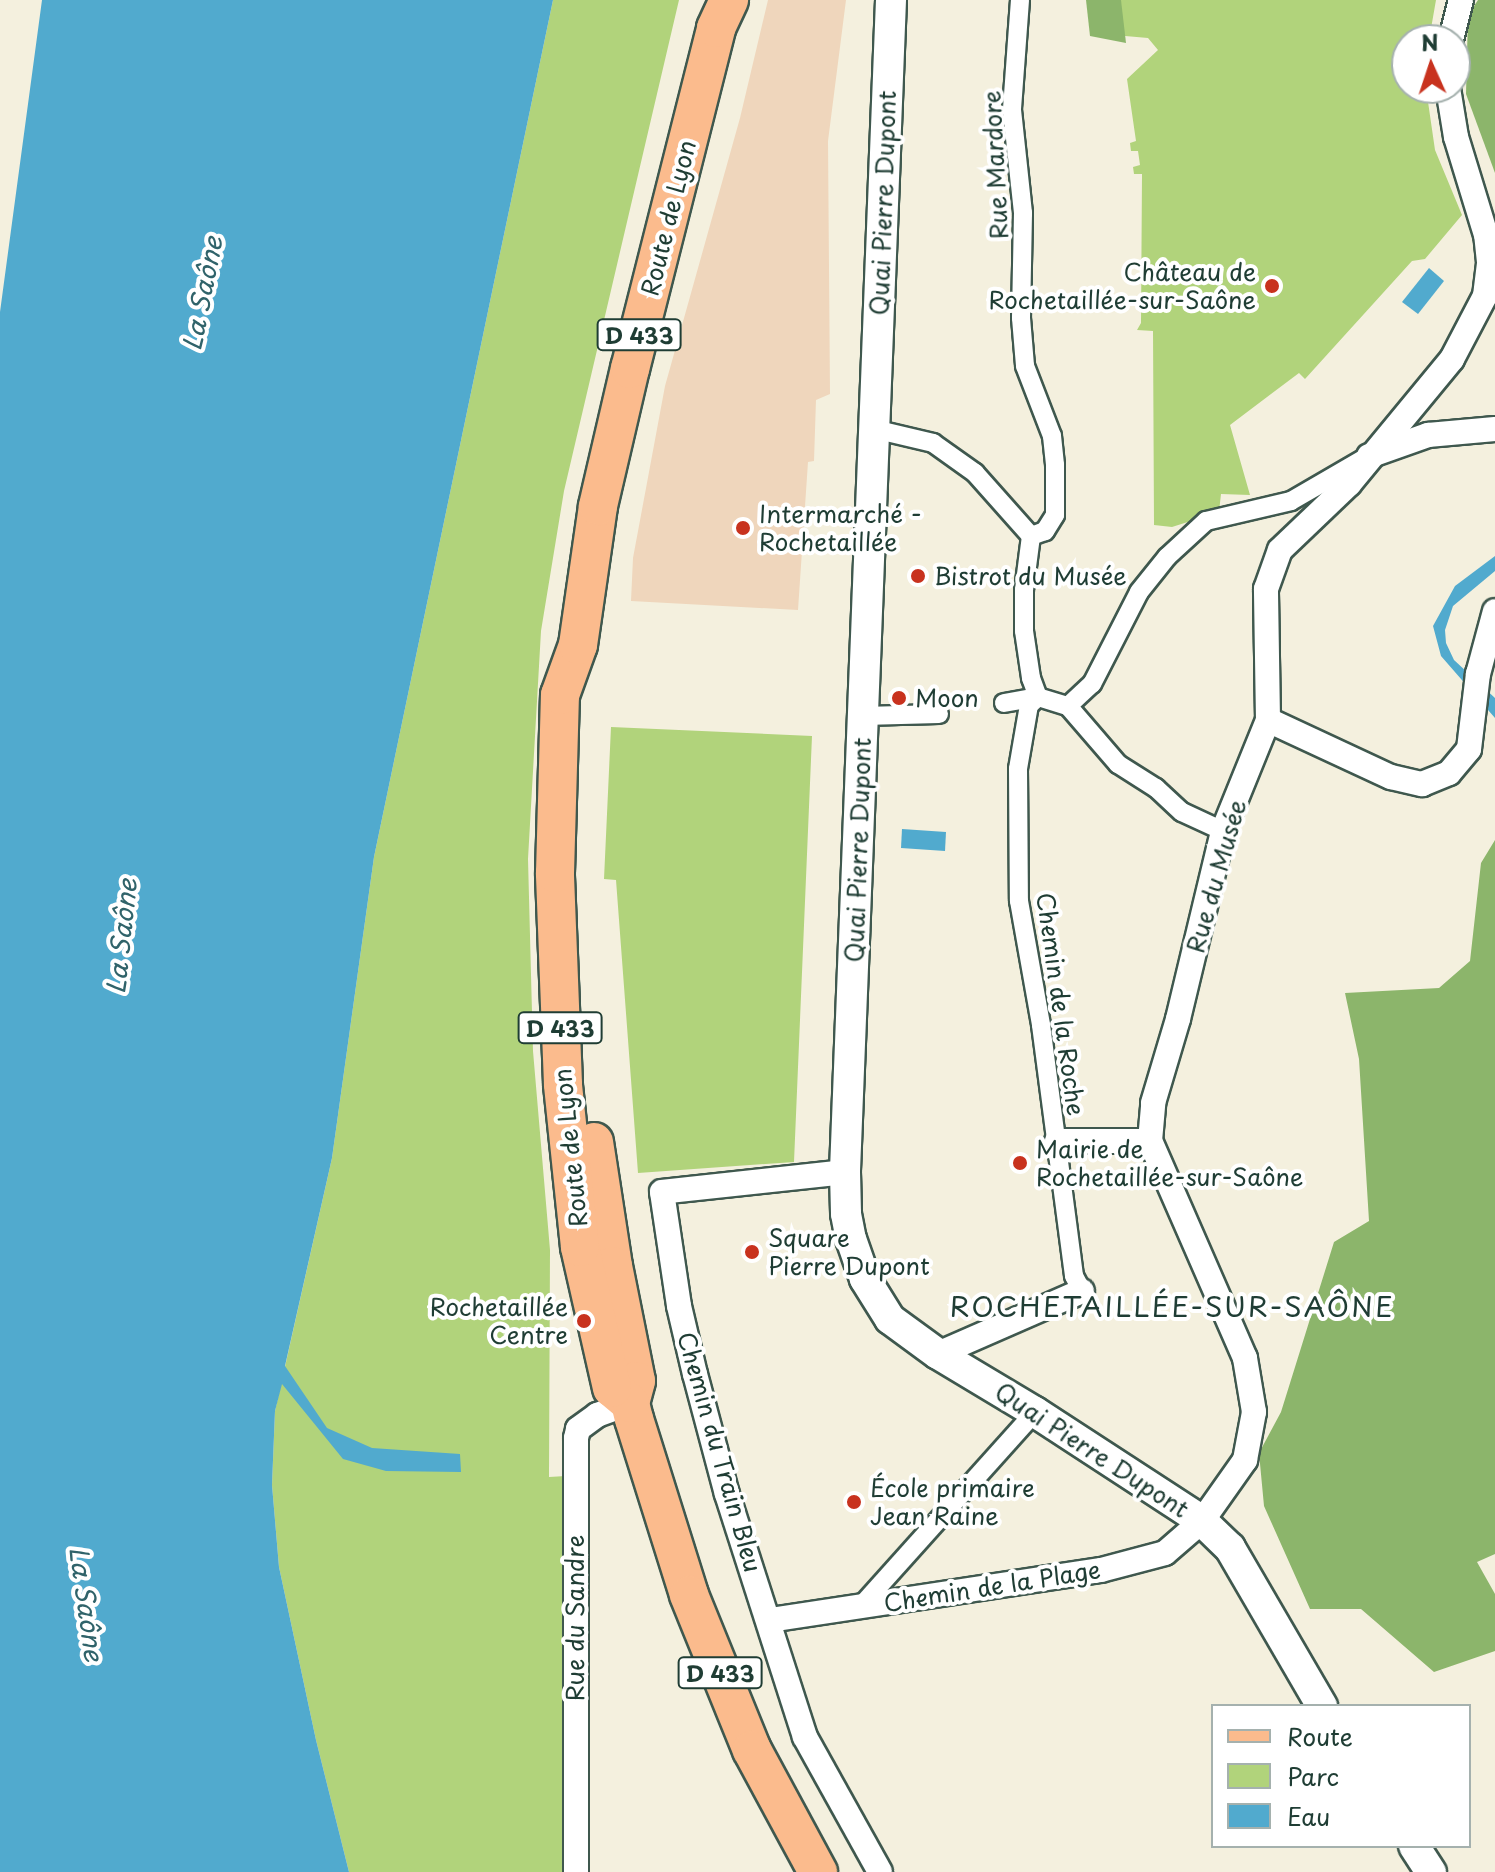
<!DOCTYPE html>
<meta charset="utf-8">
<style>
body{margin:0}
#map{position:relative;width:1495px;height:1872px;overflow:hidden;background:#f4f0de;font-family:"Playpen Sans",sans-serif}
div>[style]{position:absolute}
.built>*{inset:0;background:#efd6bc}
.green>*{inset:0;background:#b1d37b}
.forest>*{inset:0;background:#8cb56b}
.water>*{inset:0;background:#51aace}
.roads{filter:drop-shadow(2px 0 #3f584e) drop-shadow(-2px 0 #3f584e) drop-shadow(0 2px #3f584e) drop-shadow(0 -2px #3f584e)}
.pedestrian>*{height:18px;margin:-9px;padding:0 9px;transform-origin:9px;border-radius:9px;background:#fff}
.minor>*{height:24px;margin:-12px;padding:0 12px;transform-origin:12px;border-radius:12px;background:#fff}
.tertiary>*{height:30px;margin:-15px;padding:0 15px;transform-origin:15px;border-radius:15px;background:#fff}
.primary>*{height:38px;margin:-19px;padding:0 19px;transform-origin:19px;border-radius:19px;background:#fbbb8d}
.dots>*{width:22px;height:22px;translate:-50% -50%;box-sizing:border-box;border:4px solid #fff;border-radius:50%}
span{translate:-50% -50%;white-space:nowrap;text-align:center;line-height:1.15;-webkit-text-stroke:8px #fff;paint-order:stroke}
.shield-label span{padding:2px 6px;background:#fff;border:2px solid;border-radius:6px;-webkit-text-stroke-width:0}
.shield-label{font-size:22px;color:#1f3d34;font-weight:700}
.street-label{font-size:24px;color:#1f3d34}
.poi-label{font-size:24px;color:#1f3d34}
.right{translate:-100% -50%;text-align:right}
.left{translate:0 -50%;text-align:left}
.water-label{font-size:26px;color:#30636a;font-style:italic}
.quarter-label{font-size:28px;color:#1f3d34;letter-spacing:2px}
.legend{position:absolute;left:1211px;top:1704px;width:260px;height:144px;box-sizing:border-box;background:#fff;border:2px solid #a5b1ae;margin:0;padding:10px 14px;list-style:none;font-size:24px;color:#1f3d34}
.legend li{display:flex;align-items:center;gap:16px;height:40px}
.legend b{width:40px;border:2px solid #a5b1ae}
.north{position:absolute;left:1391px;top:24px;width:80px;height:80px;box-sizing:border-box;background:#fff;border:2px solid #a5b1ae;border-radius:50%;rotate:357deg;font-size:22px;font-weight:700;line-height:32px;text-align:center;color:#1f3d34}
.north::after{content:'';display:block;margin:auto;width:28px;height:36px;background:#c8321e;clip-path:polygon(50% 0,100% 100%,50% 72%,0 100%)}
</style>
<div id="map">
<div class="built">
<i style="clip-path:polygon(768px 0,846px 0,828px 141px,830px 394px,816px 400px,814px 461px,808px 462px,798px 610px,631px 601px,633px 558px,665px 386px,740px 118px)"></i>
</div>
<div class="green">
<i style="clip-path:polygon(553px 0,679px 0,564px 491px,541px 631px,528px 859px,533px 1051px,550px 1250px,549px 1477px,566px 1476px,571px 1872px,349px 1872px,316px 1740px,279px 1567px,272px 1485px,275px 1411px,332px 1158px,374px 857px)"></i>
<i style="clip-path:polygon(1094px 0,1436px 0,1429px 40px,1407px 40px,1407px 88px,1426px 88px,1435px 150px,1462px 215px,1425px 259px,1412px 261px,1305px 379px,1299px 373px,1230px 425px,1250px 495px,1221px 494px,1219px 512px,1172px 527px,1154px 525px,1153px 331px,1137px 330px,1141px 323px,1142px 174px,1134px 174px,1133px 167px,1140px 165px,1138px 151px,1131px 151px,1130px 143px,1136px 141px,1127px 79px,1158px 50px,1148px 38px,1091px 33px)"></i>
<i style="clip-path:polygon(611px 727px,812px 736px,794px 1162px,638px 1173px,616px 880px,604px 879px)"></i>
</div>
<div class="forest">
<i style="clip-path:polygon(1086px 0,1121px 0,1126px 43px,1090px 36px)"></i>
<i style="clip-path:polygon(1478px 0,1495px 0,1495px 173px,1466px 94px,1468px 15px)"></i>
<i style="clip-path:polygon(1495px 840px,1495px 1554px,1477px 1562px,1495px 1594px,1495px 1651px,1434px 1672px,1361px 1609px,1310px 1609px,1264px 1506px,1259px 1453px,1281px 1412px,1334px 1242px,1369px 1221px,1359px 1059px,1345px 993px,1439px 988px,1470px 961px,1481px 863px)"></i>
</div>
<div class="water">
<i style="clip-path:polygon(42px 0,553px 0,374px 857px,332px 1158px,285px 1366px,327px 1428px,372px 1448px,460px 1454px,461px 1472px,386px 1471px,343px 1459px,282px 1384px,275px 1411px,272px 1485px,279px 1567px,316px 1740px,349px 1872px,0 1872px,0 312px)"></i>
<i style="clip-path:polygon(1429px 268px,1444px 281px,1418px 314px,1402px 302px)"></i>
<i style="clip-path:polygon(1495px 556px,1495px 571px,1453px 606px,1445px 630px,1446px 643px,1454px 660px,1495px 698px,1495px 718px,1441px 656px,1433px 626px,1455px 586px)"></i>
<i style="clip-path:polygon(902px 829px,946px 832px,945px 851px,901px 848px)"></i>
</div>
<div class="roads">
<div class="pedestrian">
<i style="left:1020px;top:0;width:110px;rotate:94.2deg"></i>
<i style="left:1012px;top:110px;width:104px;rotate:83.9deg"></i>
<i style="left:1023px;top:213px;width:105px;rotate:91.1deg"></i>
<i style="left:1021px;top:318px;width:48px;rotate:85.2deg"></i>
<i style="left:1025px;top:366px;width:75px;rotate:68.9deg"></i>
<i style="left:1052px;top:436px;width:29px;rotate:84deg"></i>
<i style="left:1055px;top:465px;width:50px;rotate:90deg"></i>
<i style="left:1055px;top:515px;width:19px;rotate:122deg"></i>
<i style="left:1045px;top:531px;width:15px;rotate:160deg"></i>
<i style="left:874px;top:429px;width:61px;rotate:13.3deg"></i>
<i style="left:933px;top:443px;width:52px;rotate:35.5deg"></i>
<i style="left:975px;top:473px;width:84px;rotate:48.4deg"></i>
<i style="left:1031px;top:536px;width:54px;rotate:97.4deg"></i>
<i style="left:1024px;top:590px;width:41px;rotate:90deg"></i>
<i style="left:1024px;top:631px;width:48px;rotate:81.5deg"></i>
<i style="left:1031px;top:678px;width:20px;rotate:70deg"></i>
<i style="left:1038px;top:697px;width:12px;rotate:138deg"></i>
<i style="left:1029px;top:705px;width:65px;rotate:99.8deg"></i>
<i style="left:1018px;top:769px;width:132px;rotate:89.6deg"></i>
<i style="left:1019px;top:901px;width:126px;rotate:79.9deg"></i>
<i style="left:1041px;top:1025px;width:253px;rotate:82.5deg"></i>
<i style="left:1074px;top:1276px;width:17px;rotate:62deg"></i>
<i style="left:1038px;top:697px;width:31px;rotate:17deg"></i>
<i style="left:1068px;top:706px;width:77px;rotate:49.2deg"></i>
<i style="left:1118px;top:764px;width:45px;rotate:32.3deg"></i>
<i style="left:1156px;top:788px;width:35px;rotate:43deg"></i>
<i style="left:1182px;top:812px;width:45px;rotate:24.9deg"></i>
<i style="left:1004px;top:703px;width:35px;rotate:-10deg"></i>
<i style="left:1068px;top:706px;width:33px;rotate:-43deg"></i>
<i style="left:1092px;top:684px;width:103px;rotate:-62.9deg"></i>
<i style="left:1139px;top:592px;width:45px;rotate:-51.3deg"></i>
<i style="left:1167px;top:557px;width:53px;rotate:-42.7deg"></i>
<i style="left:1206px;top:521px;width:87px;rotate:-13.2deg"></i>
<i style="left:1291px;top:501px;width:88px;rotate:-30.1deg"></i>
<i style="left:863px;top:716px;width:76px;rotate:-1.5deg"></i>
<i style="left:861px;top:1606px;width:261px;rotate:-48.1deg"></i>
</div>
<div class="minor">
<i style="left:1451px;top:40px;width:41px;rotate:-76deg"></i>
<i style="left:1369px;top:456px;width:63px;rotate:-19.6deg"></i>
<i style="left:1428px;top:435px;width:67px;rotate:-5.1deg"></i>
<i style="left:1268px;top:720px;width:136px;rotate:24.9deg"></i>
<i style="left:1391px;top:777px;width:32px;rotate:13deg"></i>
<i style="left:1422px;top:784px;width:29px;rotate:-22deg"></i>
<i style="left:1449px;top:773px;width:31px;rotate:-50deg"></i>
<i style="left:1469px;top:749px;width:76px;rotate:-83.2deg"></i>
<i style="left:1478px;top:674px;width:65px;rotate:-74.9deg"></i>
<i style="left:1057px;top:1141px;width:93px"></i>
<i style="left:845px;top:1172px;width:184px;rotate:173.8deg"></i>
<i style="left:662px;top:1192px;width:115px;rotate:81.5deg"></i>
<i style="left:679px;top:1306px;width:70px;rotate:76.8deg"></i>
<i style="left:695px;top:1374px;width:124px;rotate:75.1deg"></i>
<i style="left:727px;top:1494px;width:255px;rotate:72.2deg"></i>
<i style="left:805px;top:1737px;width:154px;rotate:60.9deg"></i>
<i style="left:938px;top:1354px;width:157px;rotate:-23.6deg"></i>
<i style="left:770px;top:1620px;width:335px;rotate:-8.6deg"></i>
<i style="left:1101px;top:1570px;width:66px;rotate:-14.9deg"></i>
<i style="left:1165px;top:1553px;width:49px;rotate:-40.9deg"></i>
<i style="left:1202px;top:1521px;width:75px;rotate:-54.8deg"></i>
<i style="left:1245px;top:1460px;width:49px;rotate:-79.4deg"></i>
<i style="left:1254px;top:1412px;width:55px;rotate:-99.5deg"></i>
<i style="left:1245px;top:1358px;width:237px;rotate:-113.6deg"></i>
<i style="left:1150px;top:1141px;width:38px;rotate:-85deg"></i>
<i style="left:1153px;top:1103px;width:88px;rotate:-73.4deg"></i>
<i style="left:1178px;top:1019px;width:193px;rotate:-76.5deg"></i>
<i style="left:1223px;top:831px;width:120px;rotate:-67.9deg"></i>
<i style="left:1268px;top:720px;width:131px;rotate:-90.9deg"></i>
<i style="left:1266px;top:589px;width:41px;rotate:-70.3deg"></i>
<i style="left:1280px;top:550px;width:95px;rotate:-43.7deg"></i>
<i style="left:1349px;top:484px;width:162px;rotate:-50.5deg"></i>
<i style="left:1452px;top:359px;width:71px;rotate:-62.4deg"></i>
<i style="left:1485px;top:296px;width:34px;rotate:-83deg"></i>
<i style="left:1489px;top:262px;width:27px;rotate:-96deg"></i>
<i style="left:1486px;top:235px;width:102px;rotate:-107deg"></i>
<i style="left:1456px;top:137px;width:50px;rotate:-99.3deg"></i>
<i style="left:576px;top:1872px;width:434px;rotate:-90deg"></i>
<i style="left:576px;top:1438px;width:9px;rotate:-77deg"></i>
<i style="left:578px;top:1429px;width:24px;rotate:-36deg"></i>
<i style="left:597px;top:1415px;width:35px;rotate:-20deg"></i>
</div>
<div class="tertiary">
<i style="left:891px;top:0;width:1173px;rotate:92.25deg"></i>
<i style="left:845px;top:1172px;width:42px;rotate:88.6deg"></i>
<i style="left:846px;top:1214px;width:25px;rotate:79deg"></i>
<i style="left:851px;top:1239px;width:42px;rotate:70.7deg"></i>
<i style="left:865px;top:1279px;width:47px;rotate:58deg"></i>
<i style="left:890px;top:1319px;width:59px;rotate:36.1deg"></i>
<i style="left:938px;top:1354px;width:113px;rotate:30.9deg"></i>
<i style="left:1035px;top:1412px;width:199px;rotate:33.1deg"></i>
<i style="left:1202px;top:1521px;width:39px;rotate:44deg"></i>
<i style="left:1230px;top:1548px;width:183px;rotate:59.8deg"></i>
<i style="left:1414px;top:1846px;width:31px;rotate:57deg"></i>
</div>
<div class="primary">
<i style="left:594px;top:1142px;width:125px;rotate:81.3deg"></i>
<i style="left:613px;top:1266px;width:117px;rotate:78.7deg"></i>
<i style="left:636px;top:1381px;width:23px;rotate:105deg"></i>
<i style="left:630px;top:1403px;width:16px;rotate:76deg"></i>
<i style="left:634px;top:1419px;width:184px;rotate:72.6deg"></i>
<i style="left:689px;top:1595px;width:167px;rotate:67.9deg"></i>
<i style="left:752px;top:1750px;width:139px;rotate:61.6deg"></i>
<i style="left:630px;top:1403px;width:23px;rotate:-140deg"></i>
<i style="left:612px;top:1388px;width:145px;rotate:-102.8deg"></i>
<i style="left:580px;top:1247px;width:164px;rotate:-96deg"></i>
<i style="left:563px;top:1084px;width:211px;rotate:-92.2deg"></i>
<i style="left:555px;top:873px;width:178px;rotate:-88.4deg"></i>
<i style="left:560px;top:695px;width:53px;rotate:-70.2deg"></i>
<i style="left:578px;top:645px;width:140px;rotate:-81.8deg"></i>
<i style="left:598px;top:506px;width:141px;rotate:-76.9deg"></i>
<i style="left:630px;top:369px;width:352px;rotate:-75.8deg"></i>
<i style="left:716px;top:28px;width:31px;rotate:-65deg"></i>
</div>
</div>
<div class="dots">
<i style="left:1272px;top:286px;background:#c8321e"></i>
<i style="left:743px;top:528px;background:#c8321e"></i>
<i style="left:918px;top:576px;background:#c8321e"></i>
<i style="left:899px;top:698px;background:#c8321e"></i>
<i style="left:1020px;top:1163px;background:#c8321e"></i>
<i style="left:752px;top:1252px;background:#c8321e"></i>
<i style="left:584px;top:1321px;background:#c8321e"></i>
<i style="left:854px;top:1502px;background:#c8321e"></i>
</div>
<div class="shield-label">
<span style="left:639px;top:335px">D 433</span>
<span style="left:560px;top:1028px">D 433</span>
<span style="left:720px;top:1673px">D 433</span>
</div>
<div class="street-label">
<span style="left:995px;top:165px;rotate:-93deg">Rue Mardore</span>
<span style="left:883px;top:203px;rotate:-88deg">Quai Pierre Dupont</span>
<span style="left:668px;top:218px;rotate:-76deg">Route de Lyon</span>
<span style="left:858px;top:850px;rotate:-88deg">Quai Pierre Dupont</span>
<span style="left:1216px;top:876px;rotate:-74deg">Rue du Musée</span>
<span style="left:1061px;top:1004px;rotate:82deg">Chemin de la Roche</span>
<span style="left:570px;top:1148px;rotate:-96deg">Route de Lyon</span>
<span style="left:1092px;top:1450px;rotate:33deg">Quai Pierre Dupont</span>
<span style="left:720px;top:1452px;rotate:74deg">Chemin du Train Bleu</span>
<span style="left:992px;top:1586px;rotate:-9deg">Chemin de la Plage</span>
<span style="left:575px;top:1618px;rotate:-90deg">Rue du Sandre</span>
</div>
<div class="poi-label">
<span class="right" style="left:1256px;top:286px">Château de<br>Rochetaillée-sur-Saône</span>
<span class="left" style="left:759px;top:528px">Intermarché -<br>Rochetaillée</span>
<span class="left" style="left:934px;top:576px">Bistrot du Musée</span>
<span class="left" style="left:915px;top:698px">Moon</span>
<span class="left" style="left:1036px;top:1163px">Mairie de<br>Rochetaillée-sur-Saône</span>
<span class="left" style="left:768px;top:1252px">Square<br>Pierre Dupont</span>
<span class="right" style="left:568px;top:1321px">Rochetaillée<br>Centre</span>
<span class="left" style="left:870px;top:1502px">École primaire<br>Jean Raine</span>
</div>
<div class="water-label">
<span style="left:202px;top:293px;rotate:-79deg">La Saône</span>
<span style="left:121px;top:936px;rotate:-84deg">La Saône</span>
<span style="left:87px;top:1604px;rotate:82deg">La Saône</span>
</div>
<div class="quarter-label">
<span style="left:1172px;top:1306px">ROCHETAILLÉE-SUR-SAÔNE</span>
</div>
<ul class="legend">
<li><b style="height:10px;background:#fbbb8d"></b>Route</li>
<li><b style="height:22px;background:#b1d37b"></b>Parc</li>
<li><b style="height:22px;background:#51aace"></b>Eau</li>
</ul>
<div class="north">N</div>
</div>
